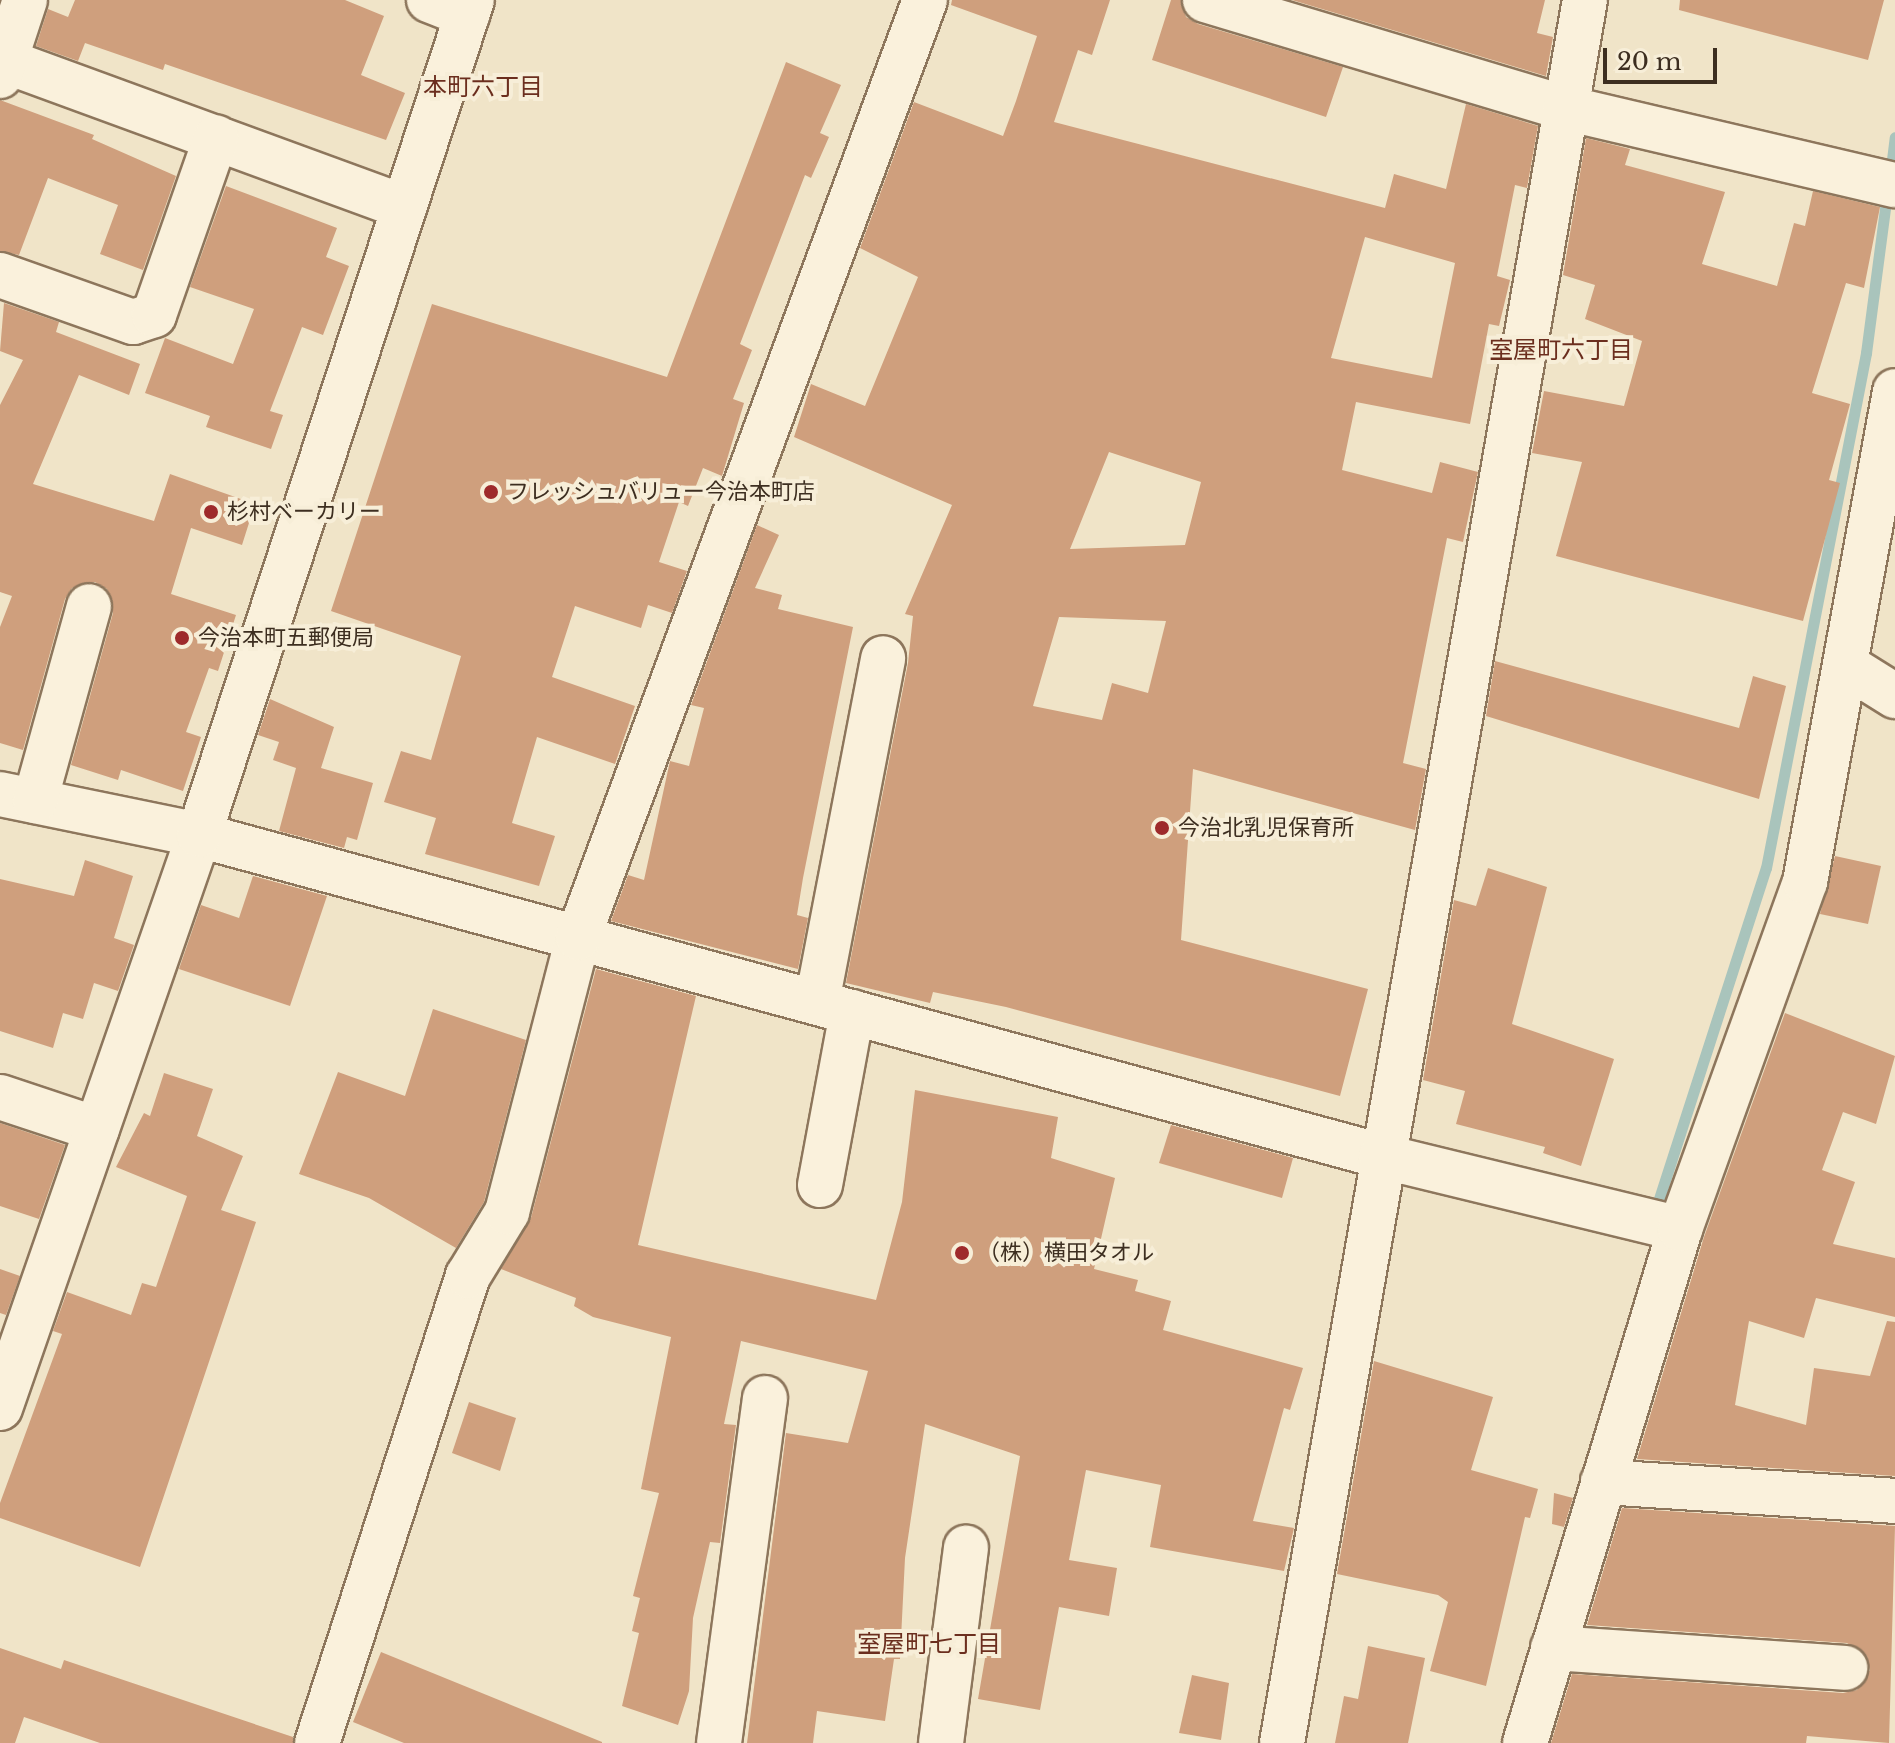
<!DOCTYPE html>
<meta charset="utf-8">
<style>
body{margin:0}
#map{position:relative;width:1895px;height:1743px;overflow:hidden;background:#f0e4c8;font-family:"Libre Baskerville","Noto Sans JP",serif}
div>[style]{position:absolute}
.stream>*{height:11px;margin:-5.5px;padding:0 5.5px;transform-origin:5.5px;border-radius:5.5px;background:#a9c4bc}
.building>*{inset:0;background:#cf9f7d}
.roads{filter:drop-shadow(2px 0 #8d765c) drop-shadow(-2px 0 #8d765c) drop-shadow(0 2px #8d765c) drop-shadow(0 -2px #8d765c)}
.minor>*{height:44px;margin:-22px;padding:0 22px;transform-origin:22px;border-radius:22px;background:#faf1dc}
.dots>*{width:22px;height:22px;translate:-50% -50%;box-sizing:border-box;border:4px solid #f7eed8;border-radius:50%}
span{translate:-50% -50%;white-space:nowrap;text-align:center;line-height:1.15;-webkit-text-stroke:8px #f7eed8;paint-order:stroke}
.poi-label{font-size:22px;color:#3d2e20}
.left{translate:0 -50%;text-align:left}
.neighbourhood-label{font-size:24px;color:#6b2e1e}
.scale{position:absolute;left:1603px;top:48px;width:114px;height:36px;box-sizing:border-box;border:4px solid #3d2e20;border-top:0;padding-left:10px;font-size:24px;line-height:28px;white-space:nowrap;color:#3d2e20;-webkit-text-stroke:6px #f7eed8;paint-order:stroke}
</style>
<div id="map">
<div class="stream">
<i style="left:1890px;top:176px;width:39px;rotate:-83deg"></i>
<i style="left:1649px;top:1206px;width:7px;rotate:16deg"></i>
<i style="left:1656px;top:1208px;width:357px;rotate:-72.1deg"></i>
<i style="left:1766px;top:868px;width:525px;rotate:-79.01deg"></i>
<i style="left:1866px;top:353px;width:161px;rotate:-82.5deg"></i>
</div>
<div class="building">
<i style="clip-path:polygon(75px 0,345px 0,384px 16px,361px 75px,405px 93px,386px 140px,165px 64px,163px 70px,85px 43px,78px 61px,36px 46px,48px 9px,68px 17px)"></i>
<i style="clip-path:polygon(evenodd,952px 0,1110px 0,1092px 55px,1078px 50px,1054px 122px,1385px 208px,1394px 174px,1446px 189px,1466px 104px,1538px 126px,1527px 188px,1515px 185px,1497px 276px,1510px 280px,1499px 326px,1489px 324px,1470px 424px,1356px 402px,1342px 470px,1432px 493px,1440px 462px,1478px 472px,1463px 542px,1447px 538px,1403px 763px,1426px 769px,1415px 830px,1193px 769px,1181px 940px,1368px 989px,1340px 1096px,1006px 1007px,933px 992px,930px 1003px,846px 983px,908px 663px,913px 616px,905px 614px,952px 505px,794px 437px,811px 384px,865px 406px,918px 277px,860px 248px,914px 102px,1003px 136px,1016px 101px,1037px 36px,951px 5px,952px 0,1365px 237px,1455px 263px,1432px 378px,1331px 358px,1365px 237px,952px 0,1109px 452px,1201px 482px,1185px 545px,1070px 549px,1109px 452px,952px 0,1059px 617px,1166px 621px,1148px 693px,1112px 683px,1102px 720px,1033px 706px,1059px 617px)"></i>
<i style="clip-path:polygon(1171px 0,1181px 0,1186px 17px,1198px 24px,1343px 67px,1326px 117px,1152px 60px)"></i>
<i style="clip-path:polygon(1292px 0,1545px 0,1537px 33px,1553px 37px,1546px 76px)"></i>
<i style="clip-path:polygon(1680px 0,1884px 0,1868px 60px,1679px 10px)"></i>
<i style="clip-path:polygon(786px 62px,841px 85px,820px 133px,829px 137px,811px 178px,805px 175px,740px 344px,752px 350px,733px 399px,744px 403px,722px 476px,703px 468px,688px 506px,679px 502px,659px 562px,687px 571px,672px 613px,648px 605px,641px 628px,575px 606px,552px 677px,635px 706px,615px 764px,537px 737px,512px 823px,555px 836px,539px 886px,425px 854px,436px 818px,384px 802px,401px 751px,431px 760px,461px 656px,331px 611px,432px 304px,667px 377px)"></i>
<i style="clip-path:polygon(0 100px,94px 135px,92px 139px,176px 176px,143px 270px,100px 254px,118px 205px,48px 178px,19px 255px,0 251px)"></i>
<i style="clip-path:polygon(1586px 138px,1630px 149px,1625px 165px,1725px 192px,1702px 264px,1777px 286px,1794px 223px,1805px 226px,1813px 191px,1880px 207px,1864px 288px,1846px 283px,1812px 393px,1850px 404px,1829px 480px,1840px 483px,1803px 621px,1556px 556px,1582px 462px,1532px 453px,1544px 391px,1624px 406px,1642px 341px,1585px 319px,1595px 285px,1563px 275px)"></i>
<i style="clip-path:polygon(226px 186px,337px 228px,326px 257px,349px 266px,323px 335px,302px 327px,270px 411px,283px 415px,271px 449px,206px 427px,210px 416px,145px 393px,165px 338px,233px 364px,254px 309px,190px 287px)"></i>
<i style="clip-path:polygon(4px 303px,59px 322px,56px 332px,140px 364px,129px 395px,79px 375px,33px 484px,154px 521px,170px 474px,255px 504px,242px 545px,191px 528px,171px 594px,236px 615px,218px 671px,209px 668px,186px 732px,201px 737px,183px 791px,121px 770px,118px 780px,71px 765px,113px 613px,107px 589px,95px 582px,72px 588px,65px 599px,23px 750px,0 743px,0 627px,12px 596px,0 592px,0 405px,23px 360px,0 351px)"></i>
<i style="clip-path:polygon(757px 525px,779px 535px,755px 588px,782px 595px,778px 609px,853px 627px,803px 878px,797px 915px,808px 918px,798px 969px,611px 921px,628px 875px,644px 880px,670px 761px,689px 766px,704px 708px,691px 705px)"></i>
<i style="clip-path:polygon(1495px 661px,1739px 728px,1753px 676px,1786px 686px,1759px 799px,1486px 716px)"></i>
<i style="clip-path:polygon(270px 699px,334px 727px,321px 768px,373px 783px,357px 840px,347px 837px,344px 848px,279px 831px,296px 768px,273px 760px,279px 742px,258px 735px)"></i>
<i style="clip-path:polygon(1835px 856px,1881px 866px,1868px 924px,1820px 914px)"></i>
<i style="clip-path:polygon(85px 860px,133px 876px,114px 938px,134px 945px,118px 991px,94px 983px,83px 1019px,63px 1013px,53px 1048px,0 1031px,0 879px,74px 896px)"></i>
<i style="clip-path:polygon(1488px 868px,1547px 887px,1512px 1024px,1614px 1059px,1581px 1166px,1543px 1153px,1545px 1147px,1456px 1124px,1465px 1091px,1423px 1080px,1454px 900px,1476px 906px)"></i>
<i style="clip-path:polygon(253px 876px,327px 896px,290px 1006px,179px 969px,201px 905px,239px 918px)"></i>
<i style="clip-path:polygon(596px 969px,696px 996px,638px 1245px,876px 1300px,902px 1202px,915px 1090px,1058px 1117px,1051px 1158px,1115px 1178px,1094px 1269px,1138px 1280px,1135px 1291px,1171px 1301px,1163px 1330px,1303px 1368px,1290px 1410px,1284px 1408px,1253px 1521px,1294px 1528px,1284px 1571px,1150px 1547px,1161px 1485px,1086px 1470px,1069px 1560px,1117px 1568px,1109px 1616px,1059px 1607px,1040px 1710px,978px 1699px,1020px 1456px,925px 1424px,905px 1558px,900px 1659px,894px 1659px,885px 1721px,817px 1711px,813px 1743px,747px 1743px,786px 1433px,848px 1443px,868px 1371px,741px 1341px,724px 1424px,736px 1425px,720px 1543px,710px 1542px,693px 1618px,689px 1691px,678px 1725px,622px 1706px,639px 1633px,632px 1631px,640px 1598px,633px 1596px,659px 1493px,641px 1489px,671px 1337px,593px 1317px,574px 1306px,576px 1298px,501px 1269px,531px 1218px)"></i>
<i style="clip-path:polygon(433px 1009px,526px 1040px,484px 1202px,456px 1248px,369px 1198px,299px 1174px,338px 1072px,405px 1096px)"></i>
<i style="clip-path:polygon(1785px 1013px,1895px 1056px,1876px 1124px,1843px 1112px,1822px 1170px,1855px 1182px,1833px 1244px,1895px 1258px,1895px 1317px,1816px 1298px,1804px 1338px,1749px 1321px,1735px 1405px,1806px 1425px,1814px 1368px,1870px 1376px,1887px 1321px,1895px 1322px,1895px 1476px,1637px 1459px,1704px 1237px)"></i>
<i style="clip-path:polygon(164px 1073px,213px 1089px,197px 1136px,243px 1156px,221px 1210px,256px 1222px,140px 1567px,0 1518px,0 1503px,62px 1334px,53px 1331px,67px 1292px,131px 1315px,142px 1283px,156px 1287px,187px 1196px,116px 1167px,144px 1113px,150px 1116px)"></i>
<i style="clip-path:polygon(0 1123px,65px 1145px,39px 1219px,0 1206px)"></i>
<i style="clip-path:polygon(1171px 1125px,1293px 1158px,1282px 1198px,1159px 1163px)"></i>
<i style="clip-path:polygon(0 1269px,20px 1276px,6px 1315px,0 1313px)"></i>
<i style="clip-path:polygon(1374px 1361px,1493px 1397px,1471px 1470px,1538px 1489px,1530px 1518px,1525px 1517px,1486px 1686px,1430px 1671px,1448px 1602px,1438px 1595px,1337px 1574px)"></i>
<i style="clip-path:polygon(469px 1402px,516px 1418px,500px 1471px,452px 1453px)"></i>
<i style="clip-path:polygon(1554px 1493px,1573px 1498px,1564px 1527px,1552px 1524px)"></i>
<i style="clip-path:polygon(1622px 1508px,1895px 1526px,1889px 1743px,1807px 1736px,1806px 1743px,1551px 1743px,1572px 1674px,1843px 1693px,1857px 1690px,1870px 1670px,1867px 1656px,1847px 1643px,1587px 1625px)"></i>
<i style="clip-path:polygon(1368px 1646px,1425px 1658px,1408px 1743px,1335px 1743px,1344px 1696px,1358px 1699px)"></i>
<i style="clip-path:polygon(0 1648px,61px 1669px,64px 1660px,293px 1737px,293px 1743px,100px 1743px,24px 1717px,15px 1743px,0 1743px)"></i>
<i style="clip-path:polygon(381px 1652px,602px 1742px,602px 1743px,404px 1743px,353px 1722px)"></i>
<i style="clip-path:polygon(1192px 1675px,1229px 1683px,1221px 1740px,1179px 1733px)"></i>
</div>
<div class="roads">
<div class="minor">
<i style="left:429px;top:0;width:41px;rotate:21.5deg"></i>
<i style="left:1205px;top:0;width:377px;rotate:16.7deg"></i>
<i style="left:1566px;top:108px;width:338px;rotate:13.2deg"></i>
<i style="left:5px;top:61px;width:425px;rotate:20.1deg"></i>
<i style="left:0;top:76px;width:80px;rotate:-71.8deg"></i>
<i style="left:0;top:275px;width:141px;rotate:19.5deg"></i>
<i style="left:133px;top:322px;width:22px;rotate:-18deg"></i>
<i style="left:154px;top:315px;width:188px;rotate:-70.7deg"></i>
<i style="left:1847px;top:666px;width:57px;rotate:32deg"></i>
<i style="left:0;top:794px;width:203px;rotate:11.6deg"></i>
<i style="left:199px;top:835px;width:1225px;rotate:15.19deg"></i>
<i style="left:1381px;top:1156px;width:308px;rotate:13.7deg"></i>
<i style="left:35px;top:801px;width:202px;rotate:-74.5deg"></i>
<i style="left:817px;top:1002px;width:350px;rotate:-79.1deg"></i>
<i style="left:0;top:1097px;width:102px;rotate:18.3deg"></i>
<i style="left:820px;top:1185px;width:176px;rotate:-79.5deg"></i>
<i style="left:0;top:1408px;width:607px;rotate:-70.85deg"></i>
<i style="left:199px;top:835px;width:878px;rotate:-71.9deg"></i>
<i style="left:1603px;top:1482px;width:293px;rotate:3.7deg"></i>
<i style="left:1553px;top:1648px;width:293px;rotate:3.9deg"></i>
<i style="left:317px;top:1743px;width:491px;rotate:-72.1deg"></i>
<i style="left:468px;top:1276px;width:75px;rotate:-58.6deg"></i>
<i style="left:507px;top:1212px;width:283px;rotate:-75.5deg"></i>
<i style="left:578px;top:938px;width:1000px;rotate:-69.7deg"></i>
<i style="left:719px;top:1743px;width:348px;rotate:-82.4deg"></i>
<i style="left:941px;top:1743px;width:197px;rotate:-82.7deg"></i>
<i style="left:1282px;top:1743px;width:1769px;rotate:-80.14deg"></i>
<i style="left:1525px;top:1743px;width:537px;rotate:-73.22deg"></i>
<i style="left:1680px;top:1229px;width:369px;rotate:-70.2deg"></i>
<i style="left:1805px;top:882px;width:499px;rotate:-79.6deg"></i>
</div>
</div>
<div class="dots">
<i style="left:491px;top:492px;background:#9e2a2b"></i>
<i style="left:211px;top:512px;background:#9e2a2b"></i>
<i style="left:182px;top:638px;background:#9e2a2b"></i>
<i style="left:1162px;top:828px;background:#9e2a2b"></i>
<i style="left:962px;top:1253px;background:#9e2a2b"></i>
</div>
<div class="poi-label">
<span class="left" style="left:507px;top:492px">フレッシュバリュー今治本町店</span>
<span class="left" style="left:227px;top:512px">杉村ベーカリー</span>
<span class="left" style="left:198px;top:638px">今治本町五郵便局</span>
<span class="left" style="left:1178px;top:828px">今治北乳児保育所</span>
<span class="left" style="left:978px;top:1253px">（株）横田タオル</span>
</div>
<div class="neighbourhood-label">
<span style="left:483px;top:87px">本町六丁目</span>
<span style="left:1561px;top:350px">室屋町六丁目</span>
<span style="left:929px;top:1644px">室屋町七丁目</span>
</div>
<div class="scale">20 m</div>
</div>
